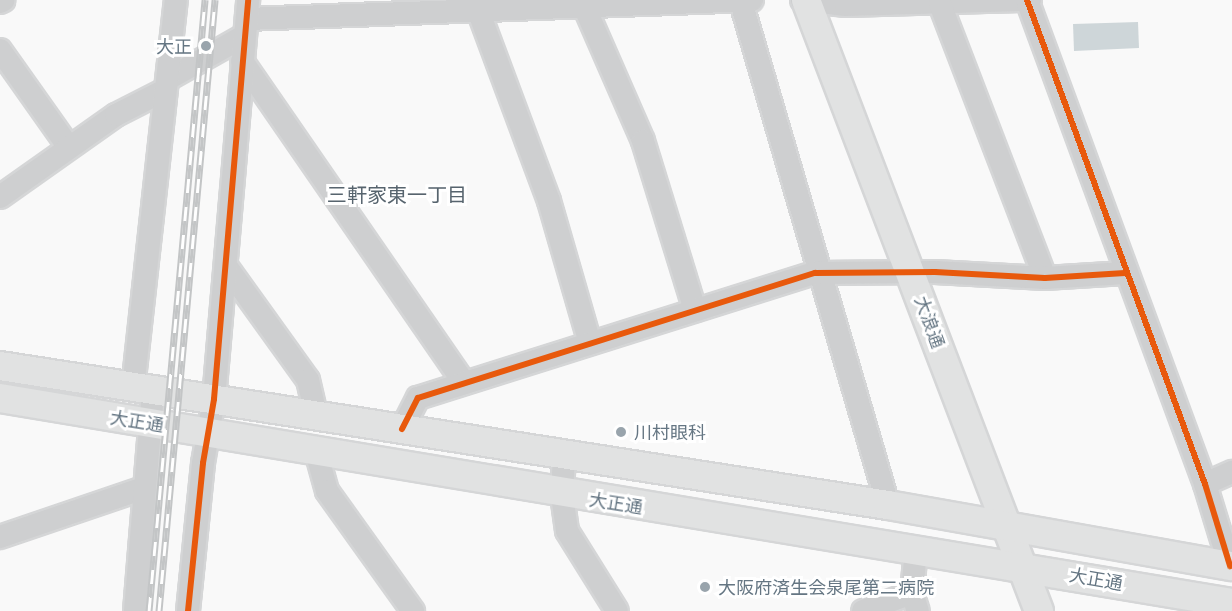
<!DOCTYPE html>
<meta charset="utf-8">
<style>
body{margin:0}
#map{position:relative;width:1232px;height:611px;overflow:hidden;background:#f9f9f9;font-family:Lato,"Noto Sans JP",sans-serif}
div>[style]{position:absolute}
.water>*{inset:0;background:#ced6d9}
.roads{filter:drop-shadow(2px 0 #d5d6d7) drop-shadow(-2px 0 #d5d6d7) drop-shadow(0 2px #d5d6d7) drop-shadow(0 -2px #d5d6d7)}
.minor>*{height:22px;margin:-11px;padding:0 11px;transform-origin:11px;border-radius:11px;background:#cecfd0}
.major>*{height:28px;margin:-14px;padding:0 14px;transform-origin:14px;border-radius:14px;background:#e1e2e2}
.rail>*{height:7px;margin-top:-3.5px;transform-origin:0;background:repeating-linear-gradient(90deg,#fff 0 14px,#c3c5c6 0 28px);box-sizing:border-box;border-block:2px solid #c3c5c6}
.cycleway>*{height:6px;margin:-3px;padding:0 3px;transform-origin:3px;border-radius:3px;background:#e8590c}
.dots>*{width:16px;height:16px;translate:-50% -50%;box-sizing:border-box;border:3px solid #fff;border-radius:50%}
span{translate:-50% -50%;white-space:nowrap;text-align:center;line-height:1.15;-webkit-text-stroke:6px #fff;paint-order:stroke}
.poi-label{font-size:18px;color:#657683}
.right{translate:-100% -50%;text-align:right}
.left{translate:0 -50%;text-align:left}
.street-label{font-size:18px;color:#657683}
.neighbourhood-label{font-size:20px;color:#57646e}
</style>
<div id="map">
<div class="water">
<i style="clip-path:polygon(1138px 22px,1139px 48px,1074px 51px,1073px 24px)"></i>
</div>
<div class="roads">
<div class="minor">
<i style="left:802px;top:0;width:44px;rotate:6.5deg"></i>
<i style="left:846px;top:5px;width:184px;rotate:-1.6deg"></i>
<i style="left:1027px;top:0;width:516px;rotate:69.81deg"></i>
<i style="left:1205px;top:484px;width:86px;rotate:73deg"></i>
<i style="left:0;top:2px;width:4px;rotate:-27deg"></i>
<i style="left:741px;top:2px;width:524px;rotate:73.71deg"></i>
<i style="left:940px;top:4px;width:293px;rotate:69deg"></i>
<i style="left:585px;top:8px;width:145px;rotate:66.4deg"></i>
<i style="left:643px;top:141px;width:177px;rotate:72.9deg"></i>
<i style="left:478px;top:10px;width:204px;rotate:69.6deg"></i>
<i style="left:549px;top:201px;width:148px;rotate:73.9deg"></i>
<i style="left:247px;top:19px;width:505px;rotate:-2.15deg"></i>
<i style="left:0;top:50px;width:118px;rotate:54.7deg"></i>
<i style="left:242px;top:61px;width:391px;rotate:55.4deg"></i>
<i style="left:168px;top:79px;width:87px;rotate:-29.5deg"></i>
<i style="left:0;top:197px;width:142px;rotate:-35.3deg"></i>
<i style="left:116px;top:115px;width:55px;rotate:-27deg"></i>
<i style="left:226px;top:266px;width:140px;rotate:54.3deg"></i>
<i style="left:308px;top:380px;width:37px;rotate:77deg"></i>
<i style="left:133px;top:388px;width:390px;rotate:-83.7deg"></i>
<i style="left:402px;top:429px;width:35px;rotate:-63deg"></i>
<i style="left:418px;top:398px;width:416px;rotate:-17.5deg"></i>
<i style="left:815px;top:273px;width:120px;rotate:-0.5deg"></i>
<i style="left:935px;top:272px;width:110px;rotate:3.1deg"></i>
<i style="left:1045px;top:278px;width:80px;rotate:-3.6deg"></i>
<i style="left:316px;top:451px;width:41px;rotate:74.6deg"></i>
<i style="left:327px;top:491px;width:148px;rotate:54.4deg"></i>
<i style="left:564px;top:455px;width:40px;rotate:92.9deg"></i>
<i style="left:562px;top:495px;width:36px;rotate:82deg"></i>
<i style="left:567px;top:531px;width:94px;rotate:58deg"></i>
<i style="left:1205px;top:484px;width:30px;rotate:-24deg"></i>
<i style="left:0;top:537px;width:152px;rotate:-18.8deg"></i>
<i style="left:916px;top:549px;width:44px;rotate:95.2deg"></i>
<i style="left:912px;top:593px;width:19px;rotate:72deg"></i>
<i style="left:135px;top:611px;width:221px;rotate:-85.3deg"></i>
<i style="left:188px;top:611px;width:149px;rotate:-84.2deg"></i>
<i style="left:203px;top:463px;width:65px;rotate:-80.2deg"></i>
<i style="left:214px;top:399px;width:400px;rotate:-85.1deg"></i>
<i style="left:863px;top:611px;width:52px;rotate:-20.2deg"></i>
</div>
<div class="major">
<i style="left:806px;top:0;width:654px;rotate:69.13deg"></i>
<i style="left:0;top:366px;width:899px;rotate:8.9deg"></i>
<i style="left:888px;top:505px;width:349px;rotate:10.1deg"></i>
<i style="left:0;top:398px;width:1249px;rotate:9.45deg"></i>
</div>
</div>
<div class="rail">
<i style="left:149px;top:611px;width:614px;rotate:-84.76deg"></i>
<i style="left:159px;top:611px;width:614px;rotate:-84.76deg"></i>
</div>
<div class="cycleway">
<i style="left:1027px;top:0;width:516px;rotate:69.81deg"></i>
<i style="left:1205px;top:484px;width:86px;rotate:73deg"></i>
<i style="left:402px;top:429px;width:35px;rotate:-63deg"></i>
<i style="left:418px;top:398px;width:416px;rotate:-17.5deg"></i>
<i style="left:815px;top:273px;width:120px;rotate:-0.5deg"></i>
<i style="left:935px;top:272px;width:110px;rotate:3.1deg"></i>
<i style="left:1045px;top:278px;width:80px;rotate:-3.6deg"></i>
<i style="left:188px;top:611px;width:149px;rotate:-84.2deg"></i>
<i style="left:203px;top:463px;width:65px;rotate:-80.2deg"></i>
<i style="left:214px;top:399px;width:400px;rotate:-85.1deg"></i>
</div>
<div class="dots">
<i style="left:206px;top:46px;background:#99a4ac"></i>
<i style="left:621px;top:432px;background:#99a4ac"></i>
<i style="left:705px;top:587px;background:#99a4ac"></i>
</div>
<div class="poi-label">
<span class="right" style="left:192px;top:46px">大正</span>
<span class="left" style="left:634px;top:432px">川村眼科</span>
<span class="left" style="left:718px;top:587px">大阪府済生会泉尾第二病院</span>
</div>
<div class="street-label">
<span style="left:930px;top:322px;rotate:70deg">大浪通</span>
<span style="left:137px;top:421px;rotate:9deg">大正通</span>
<span style="left:616px;top:503px;rotate:9deg">大正通</span>
<span style="left:1096px;top:579px;rotate:10deg">大正通</span>
</div>
<div class="neighbourhood-label">
<span style="left:397px;top:194px">三軒家東一丁目</span>
</div>
</div>
